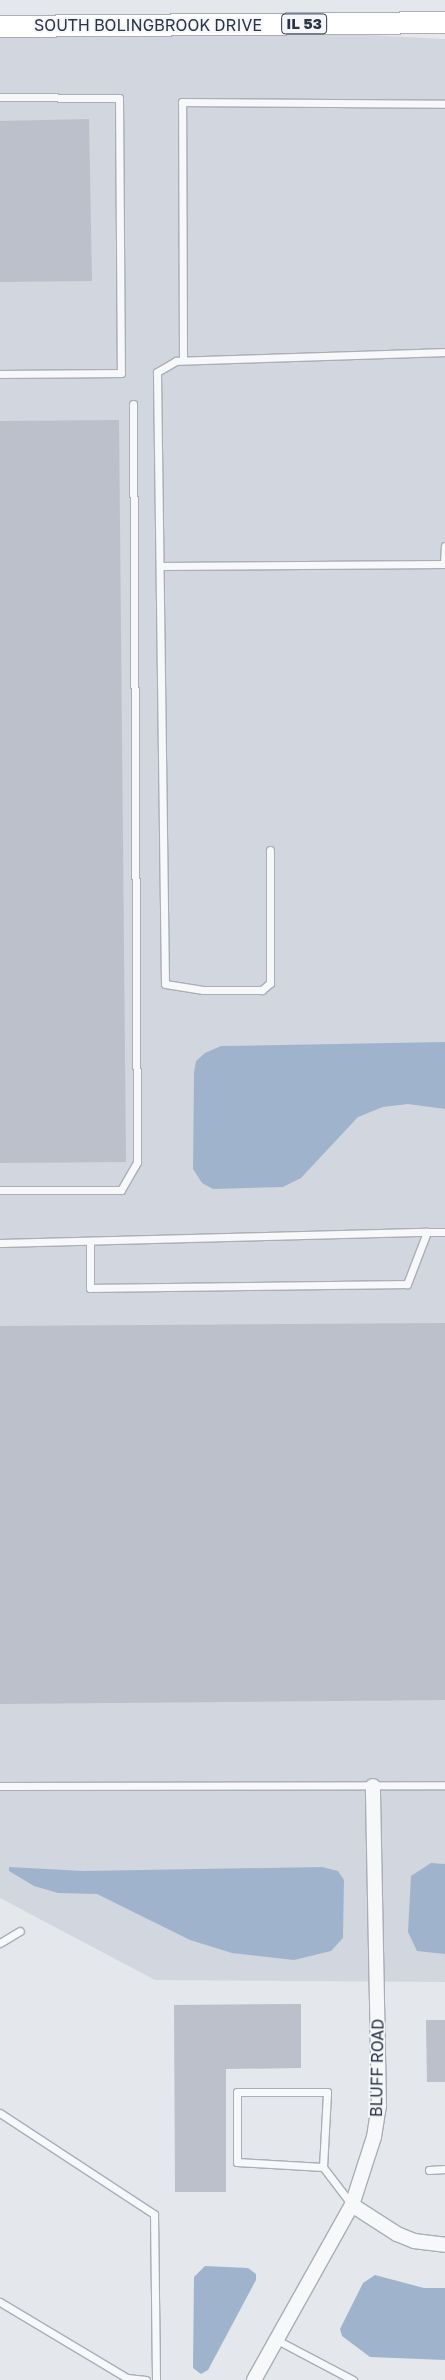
<!DOCTYPE html>
<style>
body{margin:0}
#map{position:relative;width:445px;height:2380px;overflow:hidden;background:#e4e7ec;font-family:"Golos Text",sans-serif}
div>[style]{position:absolute}
.built>*{inset:0;background:#d2d6de}
.water>*{inset:0;background:#9fb4cc}
.building>*{inset:0;background:#bbc0ca}
.roads{filter:drop-shadow(1px 0 #a9aeb7) drop-shadow(-1px 0 #a9aeb7) drop-shadow(0 1px #a9aeb7) drop-shadow(0 -1px #a9aeb7)}
.service>*{height:7px;margin:-3.5px;padding:0 3.5px;transform-origin:3.5px;border-radius:3.5px;background:#f7f8fa}
.minor>*{height:14px;margin:-7px;padding:0 7px;transform-origin:7px;border-radius:7px;background:#f7f8fa}
.primary>*{height:21px;margin:-10.5px;padding:0 10.5px;transform-origin:10.5px;border-radius:10.5px;background:#fff}
span{translate:-50% -50%;white-space:nowrap;text-align:center;line-height:1.15;-webkit-text-stroke:4px #f4f6f9;paint-order:stroke}
.shield-label span{padding:1px 4px;background:#f4f6f9;border:1px solid;border-radius:4px;-webkit-text-stroke-width:0}
.shield-label{font-size:15px;color:#2b3445;font-weight:700}
.street-label{font-size:16px;color:#2b3445}
</style>
<div id="map">
<div class="built">
<i style="clip-path:polygon(287px 31px,445px 39px,445px 1982px,155px 1980px,0 1898px,0 34px)"></i>
</div>
<div class="water">
<i style="clip-path:polygon(445px 1042px,445px 1109px,408px 1104px,383px 1107px,358px 1117px,301px 1178px,283px 1187px,213px 1189px,202px 1183px,193px 1169px,194px 1073px,196px 1061px,205px 1053px,221px 1046px)"></i>
<i style="clip-path:polygon(431px 1863px,445px 1864px,445px 1954px,417px 1951px,408px 1932px,411px 1876px)"></i>
<i style="clip-path:polygon(9px 1867px,84px 1871px,322px 1867px,338px 1871px,344px 1880px,343px 1938px,331px 1951px,294px 1960px,232px 1953px,190px 1940px,97px 1894px,58px 1893px,34px 1886px,9px 1871px)"></i>
<i style="clip-path:polygon(205px 2266px,248px 2268px,256px 2274px,256px 2280px,208px 2370px,201px 2374px,193px 2368px,194px 2277px)"></i>
<i style="clip-path:polygon(375px 2275px,424px 2288px,445px 2288px,445px 2360px,370px 2357px,342px 2336px,340px 2329px,363px 2283px)"></i>
</div>
<div class="building">
<i style="clip-path:polygon(89px 119px,92px 281px,0 282px,0 121px)"></i>
<i style="clip-path:polygon(119px 420px,126px 1162px,0 1163px,0 421px)"></i>
<i style="clip-path:polygon(445px 1323px,445px 1700px,0 1704px,0 1326px)"></i>
<i style="clip-path:polygon(301px 2004px,301px 2068px,226px 2069px,226px 2192px,175px 2192px,174px 2005px)"></i>
<i style="clip-path:polygon(426px 2020px,445px 2020px,445px 2082px,427px 2082px)"></i>
</div>
<div class="roads">
<div class="service">
<i style="left:0;top:97px;width:119px;rotate:0.5deg"></i>
<i style="left:119px;top:98px;width:275px;rotate:89.6deg"></i>
<i style="left:121px;top:373px;width:121px;rotate:179.5deg"></i>
<i style="left:183px;top:360px;width:258px;rotate:-90.2deg"></i>
<i style="left:182px;top:102px;width:263px;rotate:0.4deg"></i>
<i style="left:444px;top:564px;width:18px;rotate:-87deg"></i>
<i style="left:160px;top:566px;width:285px;rotate:-0.4deg"></i>
<i style="left:270px;top:850px;width:133px;rotate:90deg"></i>
<i style="left:270px;top:983px;width:11px;rotate:139deg"></i>
<i style="left:262px;top:990px;width:59px;rotate:180deg"></i>
<i style="left:203px;top:990px;width:38px;rotate:-171deg"></i>
<i style="left:165px;top:984px;width:612px;rotate:-90.75deg"></i>
<i style="left:157px;top:372px;width:22px;rotate:-30deg"></i>
<i style="left:176px;top:361px;width:269px;rotate:-1.9deg"></i>
<i style="left:0;top:1190px;width:121px"></i>
<i style="left:121px;top:1190px;width:32px;rotate:-60deg"></i>
<i style="left:137px;top:1162px;width:758px;rotate:-90.3deg"></i>
<i style="left:427px;top:1232px;width:18px"></i>
<i style="left:0;top:1243px;width:427px;rotate:-1.5deg"></i>
<i style="left:427px;top:1232px;width:56px;rotate:111deg"></i>
<i style="left:407px;top:1284px;width:317px;rotate:179.3deg"></i>
<i style="left:90px;top:1288px;width:46px;rotate:-90deg"></i>
<i style="left:0;top:1786px;width:445px;rotate:-0.1deg"></i>
<i style="left:0;top:1943px;width:23px;rotate:-31deg"></i>
<i style="left:0;top:2113px;width:184px;rotate:33.3deg"></i>
<i style="left:154px;top:2214px;width:166px;rotate:89.3deg"></i>
<i style="left:323px;top:2167px;width:75px;rotate:-86.9deg"></i>
<i style="left:327px;top:2092px;width:90px;rotate:180deg"></i>
<i style="left:237px;top:2092px;width:70px;rotate:90deg"></i>
<i style="left:237px;top:2162px;width:86px;rotate:3.3deg"></i>
<i style="left:323px;top:2167px;width:48px;rotate:52.7deg"></i>
<i style="left:429px;top:2170px;width:16px;rotate:-4deg"></i>
<i style="left:0;top:2302px;width:148px;rotate:30.9deg"></i>
<i style="left:127px;top:2378px;width:19px;rotate:6deg"></i>
<i style="left:277px;top:2340px;width:86px;rotate:27.8deg"></i>
</div>
<div class="minor">
<i style="left:352px;top:2205px;width:54px;rotate:32.8deg"></i>
<i style="left:397px;top:2234px;width:18px;rotate:22deg"></i>
<i style="left:414px;top:2241px;width:31px;rotate:7deg"></i>
<i style="left:254px;top:2380px;width:201px;rotate:-60.8deg"></i>
<i style="left:352px;top:2205px;width:71px;rotate:-72.1deg"></i>
<i style="left:374px;top:2137px;width:31px;rotate:-81deg"></i>
<i style="left:379px;top:2106px;width:320px;rotate:-91.1deg"></i>
</div>
<div class="primary">
<i style="left:0;top:26px;width:445px;rotate:-0.5deg"></i>
</div>
</div>
<div class="shield-label">
<span style="left:304px;top:24px">IL 53</span>
</div>
<div class="street-label">
<span style="left:148px;top:25px">SOUTH BOLINGBROOK DRIVE</span>
<span style="left:377px;top:2068px;rotate:-89deg">BLUFF ROAD</span>
</div>
</div>
